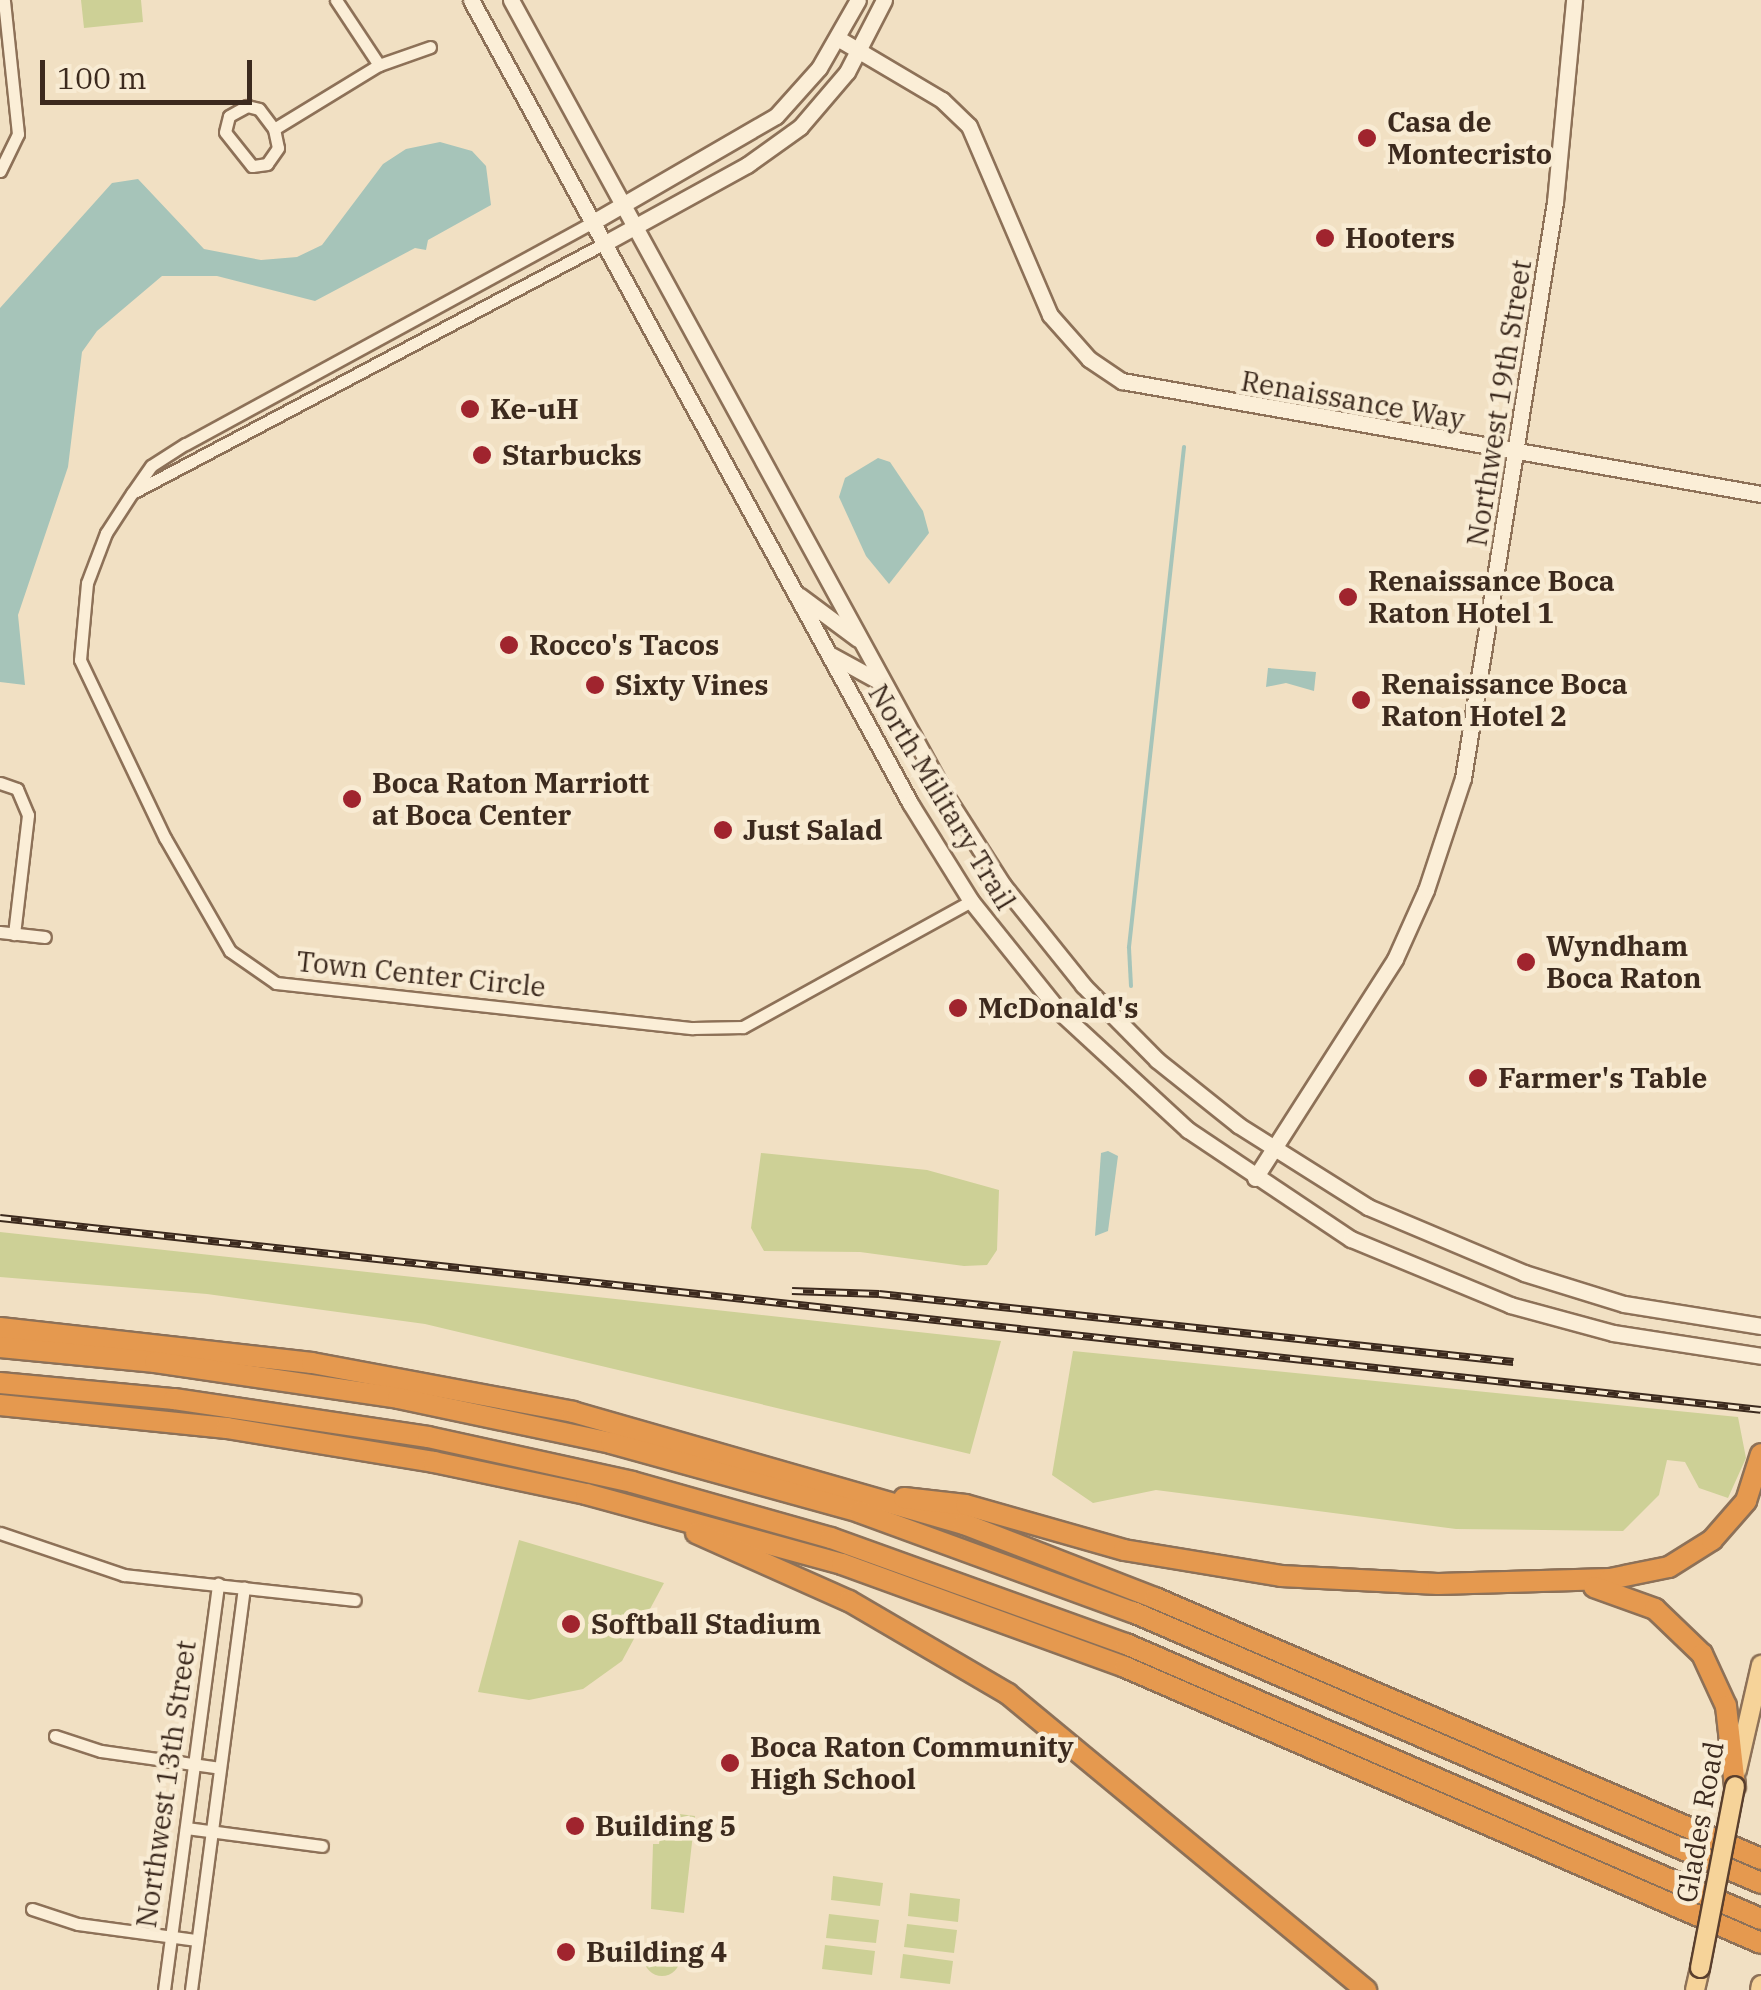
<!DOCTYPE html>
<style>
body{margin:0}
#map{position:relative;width:1761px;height:1990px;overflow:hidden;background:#f1e0c3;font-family:"IBM Plex Serif",serif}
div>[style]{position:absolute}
.green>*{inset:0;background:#cdd096}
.round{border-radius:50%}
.water>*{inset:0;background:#a6c4b9}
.stream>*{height:4px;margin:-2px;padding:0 2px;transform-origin:2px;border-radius:2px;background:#a6c4b9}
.roads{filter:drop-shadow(2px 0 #8d7158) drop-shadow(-2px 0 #8d7158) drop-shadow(0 2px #8d7158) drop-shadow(0 -2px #8d7158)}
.street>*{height:11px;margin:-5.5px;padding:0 5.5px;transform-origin:5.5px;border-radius:5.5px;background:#fbeed7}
.secondary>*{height:15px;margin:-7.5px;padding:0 7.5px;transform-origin:7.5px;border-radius:7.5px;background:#fbeed7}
.primary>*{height:18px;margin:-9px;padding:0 9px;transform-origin:9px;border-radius:9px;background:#f6d399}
.highway>*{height:20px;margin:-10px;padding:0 10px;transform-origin:10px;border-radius:10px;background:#e5994f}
.rail>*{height:8px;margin-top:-4px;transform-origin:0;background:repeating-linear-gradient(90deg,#f8ebd3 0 11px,#3c2a1e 0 22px);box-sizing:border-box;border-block:2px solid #3c2a1e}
.bridges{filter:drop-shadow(2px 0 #5a3f2d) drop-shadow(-2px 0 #5a3f2d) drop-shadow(0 2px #5a3f2d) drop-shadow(0 -2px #5a3f2d)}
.primary-bridge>*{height:18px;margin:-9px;padding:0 9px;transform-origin:9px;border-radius:9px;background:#f6d399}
.dots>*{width:28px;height:28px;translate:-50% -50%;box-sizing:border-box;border:5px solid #f8ebd3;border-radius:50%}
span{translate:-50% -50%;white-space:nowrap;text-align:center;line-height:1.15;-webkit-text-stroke:9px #f8ebd3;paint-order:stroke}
.poi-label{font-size:28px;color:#3c2a1e;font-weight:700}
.left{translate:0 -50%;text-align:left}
.street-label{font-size:28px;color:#3c2a1e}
.scale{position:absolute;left:40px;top:60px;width:212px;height:45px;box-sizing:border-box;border:5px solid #3c2a1e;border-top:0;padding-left:12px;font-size:30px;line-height:35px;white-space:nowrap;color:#3c2a1e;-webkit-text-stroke:8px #f8ebd3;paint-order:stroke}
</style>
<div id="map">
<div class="green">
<i style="clip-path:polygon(81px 0,141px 0,143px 22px,84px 28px)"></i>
<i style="clip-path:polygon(761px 1153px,927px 1170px,999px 1190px,997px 1250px,987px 1265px,964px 1266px,860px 1252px,764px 1251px,751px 1228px)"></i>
<i style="clip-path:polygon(0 1232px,1001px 1341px,970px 1454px,425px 1324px,207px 1294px,0 1277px)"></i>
<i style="clip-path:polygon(1073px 1351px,1738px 1417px,1746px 1458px,1728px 1498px,1699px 1488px,1685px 1462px,1667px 1460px,1659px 1495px,1623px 1531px,1456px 1529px,1156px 1490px,1093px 1503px,1052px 1475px)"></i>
<i style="clip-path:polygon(519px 1540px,664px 1583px,622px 1661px,583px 1689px,529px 1700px,478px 1692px)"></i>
<i style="clip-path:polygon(663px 1812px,695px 1816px,684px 1913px,651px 1909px,653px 1844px,659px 1844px)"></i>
<i style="clip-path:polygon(833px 1876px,883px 1883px,880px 1906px,831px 1900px)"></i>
<i style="clip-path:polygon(910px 1893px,960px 1899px,958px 1922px,908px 1916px)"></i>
<i style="clip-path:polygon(829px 1914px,879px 1920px,876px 1943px,826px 1938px)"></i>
<i style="clip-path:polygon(907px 1924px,957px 1930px,954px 1953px,904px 1947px)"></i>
<i class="round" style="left:644px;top:1940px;width:36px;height:36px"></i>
<i style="clip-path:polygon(825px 1945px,875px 1951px,872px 1975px,822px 1969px)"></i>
<i style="clip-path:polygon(903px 1954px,953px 1961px,950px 1984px,900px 1978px)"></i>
</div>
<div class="water">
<i style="clip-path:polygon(440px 142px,472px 151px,486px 166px,491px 205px,428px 240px,426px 250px,415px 248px,315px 301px,217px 276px,162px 276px,97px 331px,82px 352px,68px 467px,18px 615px,25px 685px,0 682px,0 308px,112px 183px,138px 179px,204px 249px,261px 260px,297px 257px,322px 245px,383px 164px,406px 149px)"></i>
<i style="clip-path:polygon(878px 458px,890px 462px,923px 511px,929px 533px,889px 584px,866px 556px,839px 497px,845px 478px)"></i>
<i style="clip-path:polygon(1268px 668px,1316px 672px,1314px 691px,1286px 683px,1266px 687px)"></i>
<i style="clip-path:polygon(1108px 1151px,1118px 1156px,1108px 1231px,1095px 1236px,1101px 1153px)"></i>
</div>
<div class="stream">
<i style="left:1131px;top:986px;width:39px;rotate:-93deg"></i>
<i style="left:1129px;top:947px;width:503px;rotate:-83.72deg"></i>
</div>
<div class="roads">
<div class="street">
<i style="left:336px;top:0;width:78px;rotate:56.5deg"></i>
<i style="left:274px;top:129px;width:19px;rotate:78deg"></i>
<i style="left:278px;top:148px;width:19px;rotate:125deg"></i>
<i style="left:267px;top:164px;width:15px;rotate:172deg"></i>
<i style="left:252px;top:166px;width:43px;rotate:-128.5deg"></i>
<i style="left:225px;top:132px;width:16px;rotate:-76deg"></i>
<i style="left:229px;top:116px;width:21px;rotate:-29deg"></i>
<i style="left:247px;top:106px;width:12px;rotate:14deg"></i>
<i style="left:259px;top:109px;width:25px;rotate:53deg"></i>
<i style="left:274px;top:129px;width:123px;rotate:-31.4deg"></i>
<i style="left:379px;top:65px;width:54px;rotate:-19.4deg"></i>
<i style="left:0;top:171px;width:41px;rotate:-64.1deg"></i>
<i style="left:18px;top:134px;width:135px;rotate:-96deg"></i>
<i style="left:593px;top:222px;width:464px;rotate:151.4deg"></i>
<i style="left:185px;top:444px;width:40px;rotate:147.1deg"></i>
<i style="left:151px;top:466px;width:33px;rotate:125deg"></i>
<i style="left:132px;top:493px;width:48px;rotate:123deg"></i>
<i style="left:106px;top:533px;width:53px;rotate:110.8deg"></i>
<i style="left:87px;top:583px;width:77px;rotate:95.2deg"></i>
<i style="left:80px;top:660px;width:197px;rotate:64.5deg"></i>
<i style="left:165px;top:838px;width:130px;rotate:60.1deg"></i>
<i style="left:230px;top:951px;width:56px;rotate:34.8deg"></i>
<i style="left:276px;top:983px;width:419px;rotate:6.2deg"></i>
<i style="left:693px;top:1028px;width:50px;rotate:-1.1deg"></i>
<i style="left:743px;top:1027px;width:260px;rotate:-28.9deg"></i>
<i style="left:136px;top:491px;width:531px;rotate:-27.87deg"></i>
<i style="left:0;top:783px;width:18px;rotate:19deg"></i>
<i style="left:17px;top:789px;width:28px;rotate:67deg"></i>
<i style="left:28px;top:815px;width:120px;rotate:96.7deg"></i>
<i style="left:0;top:932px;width:45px;rotate:6.3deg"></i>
<i style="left:0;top:1533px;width:131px;rotate:18.7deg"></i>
<i style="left:124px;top:1575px;width:232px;rotate:6.2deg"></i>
<i style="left:55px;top:1736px;width:48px;rotate:18.1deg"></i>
<i style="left:101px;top:1751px;width:120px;rotate:8.1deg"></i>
<i style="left:186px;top:1828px;width:137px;rotate:7.5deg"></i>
<i style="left:32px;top:1909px;width:48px;rotate:18.1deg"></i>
<i style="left:78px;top:1924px;width:120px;rotate:7.7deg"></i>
<i style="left:164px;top:1990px;width:410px;rotate:-82.4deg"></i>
<i style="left:191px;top:1990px;width:406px;rotate:-82.5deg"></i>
</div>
<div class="secondary">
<i style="left:471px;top:0;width:915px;rotate:61.33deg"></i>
<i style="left:910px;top:803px;width:115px;rotate:58.1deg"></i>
<i style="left:971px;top:901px;width:142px;rotate:51.3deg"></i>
<i style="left:1060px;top:1012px;width:174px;rotate:42.7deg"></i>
<i style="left:1188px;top:1130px;width:196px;rotate:33.8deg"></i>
<i style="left:1351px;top:1239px;width:172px;rotate:22.5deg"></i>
<i style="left:1510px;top:1305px;width:107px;rotate:15.2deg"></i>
<i style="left:1613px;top:1333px;width:150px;rotate:8.8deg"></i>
<i style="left:511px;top:0;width:907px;rotate:61.34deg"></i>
<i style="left:946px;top:796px;width:106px;rotate:57.4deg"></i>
<i style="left:1003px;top:885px;width:128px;rotate:51.3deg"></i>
<i style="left:1083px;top:985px;width:105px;rotate:45.4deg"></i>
<i style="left:1157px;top:1060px;width:104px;rotate:38.7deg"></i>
<i style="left:1238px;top:1125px;width:154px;rotate:32.2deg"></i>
<i style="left:1368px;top:1207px;width:169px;rotate:22.9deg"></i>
<i style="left:1524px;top:1273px;width:105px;rotate:17.2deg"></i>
<i style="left:1624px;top:1304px;width:139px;rotate:9.1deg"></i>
<i style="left:839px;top:39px;width:120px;rotate:30.6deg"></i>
<i style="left:942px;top:100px;width:37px;rotate:44deg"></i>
<i style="left:969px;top:126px;width:206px;rotate:66.8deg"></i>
<i style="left:1050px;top:315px;width:59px;rotate:48.4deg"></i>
<i style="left:1089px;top:359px;width:40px;rotate:34deg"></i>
<i style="left:1122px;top:381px;width:649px;rotate:10.03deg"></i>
<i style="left:593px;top:222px;width:211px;rotate:-30.1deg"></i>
<i style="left:776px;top:116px;width:64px;rotate:-48.1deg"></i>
<i style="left:819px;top:68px;width:78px;rotate:-60.2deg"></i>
<i style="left:605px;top:243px;width:162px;rotate:-28.8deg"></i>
<i style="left:747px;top:165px;width:65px;rotate:-35.6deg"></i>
<i style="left:800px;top:127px;width:72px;rotate:-49.5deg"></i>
<i style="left:847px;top:72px;width:81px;rotate:-62.8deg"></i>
<i style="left:800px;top:596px;width:72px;rotate:36.6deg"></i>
<i style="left:831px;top:655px;width:60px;rotate:28.7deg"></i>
<i style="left:1255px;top:1178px;width:260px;rotate:-57.4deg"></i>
<i style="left:1395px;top:959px;width:76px;rotate:-65.8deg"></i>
<i style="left:1426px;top:890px;width:118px;rotate:-71.7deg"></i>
<i style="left:1463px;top:778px;width:583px;rotate:-80.93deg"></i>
<i style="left:1555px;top:202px;width:203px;rotate:-84.6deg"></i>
</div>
<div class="primary">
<i style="left:1737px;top:1770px;width:108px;rotate:-77.1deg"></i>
<i style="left:1695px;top:1990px;width:23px;rotate:-77deg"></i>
<i style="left:1760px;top:1990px;width:5px;rotate:-79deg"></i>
</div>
<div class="highway">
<i style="left:0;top:1328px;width:314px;rotate:6.4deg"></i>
<i style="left:312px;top:1363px;width:266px;rotate:10.6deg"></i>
<i style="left:573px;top:1412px;width:407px;rotate:16deg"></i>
<i style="left:964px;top:1524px;width:205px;rotate:21.2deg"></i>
<i style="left:1155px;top:1598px;width:660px;rotate:23.3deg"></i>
<i style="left:0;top:1347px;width:156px;rotate:5.5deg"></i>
<i style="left:155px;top:1362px;width:246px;rotate:8.4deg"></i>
<i style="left:398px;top:1398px;width:218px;rotate:11.9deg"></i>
<i style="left:611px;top:1443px;width:257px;rotate:15.5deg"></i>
<i style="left:859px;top:1512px;width:292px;rotate:20.1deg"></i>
<i style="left:1133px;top:1612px;width:684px;rotate:23.34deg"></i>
<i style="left:0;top:1383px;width:175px;rotate:5.3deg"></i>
<i style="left:174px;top:1399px;width:257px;rotate:8.5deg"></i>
<i style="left:428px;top:1437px;width:209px;rotate:12.4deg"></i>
<i style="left:632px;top:1482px;width:207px;rotate:15.7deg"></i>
<i style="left:831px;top:1538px;width:313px;rotate:19.8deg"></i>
<i style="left:1126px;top:1644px;width:692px;rotate:23.42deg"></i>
<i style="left:0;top:1405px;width:228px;rotate:5.8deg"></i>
<i style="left:227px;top:1428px;width:210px;rotate:9.3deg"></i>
<i style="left:434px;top:1462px;width:155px;rotate:11.9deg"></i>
<i style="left:586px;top:1494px;width:265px;rotate:15.3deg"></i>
<i style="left:842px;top:1564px;width:301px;rotate:20deg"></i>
<i style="left:1125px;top:1667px;width:693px;rotate:23.46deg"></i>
<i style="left:904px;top:1498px;width:62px;rotate:6.4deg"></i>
<i style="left:966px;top:1505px;width:164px;rotate:15.9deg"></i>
<i style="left:1124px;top:1550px;width:159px;rotate:9.4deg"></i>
<i style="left:1281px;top:1576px;width:157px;rotate:2.9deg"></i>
<i style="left:1438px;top:1584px;width:172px;rotate:-1.7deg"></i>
<i style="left:1610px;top:1579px;width:60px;rotate:-11.5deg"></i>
<i style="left:1669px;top:1567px;width:51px;rotate:-32.1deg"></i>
<i style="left:1712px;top:1540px;width:52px;rotate:-48.9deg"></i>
<i style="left:1746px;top:1501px;width:49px;rotate:-72.3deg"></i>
<i style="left:696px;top:1533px;width:167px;rotate:24deg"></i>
<i style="left:849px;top:1601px;width:184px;rotate:30.3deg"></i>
<i style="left:1008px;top:1694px;width:465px;rotate:39.6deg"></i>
<i style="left:1594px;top:1587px;width:65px;rotate:19.8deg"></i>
<i style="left:1655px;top:1609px;width:65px;rotate:43.8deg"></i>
<i style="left:1702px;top:1654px;width:57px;rotate:65.2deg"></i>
<i style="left:1726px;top:1706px;width:81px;rotate:83.6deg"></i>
</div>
</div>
<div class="rail">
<i style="left:0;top:1218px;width:1771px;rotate:6.22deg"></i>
<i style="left:792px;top:1291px;width:87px;rotate:2deg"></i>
<i style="left:879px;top:1294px;width:638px;rotate:6.12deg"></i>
</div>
<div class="bridges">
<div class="primary-bridge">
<i style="left:1700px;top:1968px;width:185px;rotate:-79.1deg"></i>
</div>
</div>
<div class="dots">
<i style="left:1367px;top:138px;background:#a0242e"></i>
<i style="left:1325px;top:238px;background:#a0242e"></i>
<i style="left:470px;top:409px;background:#a0242e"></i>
<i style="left:482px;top:455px;background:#a0242e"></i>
<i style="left:1348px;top:597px;background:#a0242e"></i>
<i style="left:509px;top:645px;background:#a0242e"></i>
<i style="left:595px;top:685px;background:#a0242e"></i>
<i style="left:1361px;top:700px;background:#a0242e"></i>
<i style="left:352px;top:799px;background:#a0242e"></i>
<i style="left:723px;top:830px;background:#a0242e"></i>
<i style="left:1526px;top:962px;background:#a0242e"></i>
<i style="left:958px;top:1008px;background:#a0242e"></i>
<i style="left:1478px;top:1078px;background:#a0242e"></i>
<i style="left:571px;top:1624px;background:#a0242e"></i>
<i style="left:730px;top:1763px;background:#a0242e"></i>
<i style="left:575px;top:1826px;background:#a0242e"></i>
<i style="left:566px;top:1952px;background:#a0242e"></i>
</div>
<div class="poi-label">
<span class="left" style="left:1387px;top:138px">Casa de<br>Montecristo</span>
<span class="left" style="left:1345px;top:238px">Hooters</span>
<span class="left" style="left:490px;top:409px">Ke-uH</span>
<span class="left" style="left:502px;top:455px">Starbucks</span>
<span class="left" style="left:1368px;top:597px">Renaissance Boca<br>Raton Hotel 1</span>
<span class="left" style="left:529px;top:645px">Rocco's Tacos</span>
<span class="left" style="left:1381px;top:700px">Renaissance Boca<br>Raton Hotel 2</span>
<span class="left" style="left:615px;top:685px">Sixty Vines</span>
<span class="left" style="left:372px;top:799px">Boca Raton Marriott<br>at Boca Center</span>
<span class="left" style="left:743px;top:830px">Just Salad</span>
<span class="left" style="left:1546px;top:962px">Wyndham<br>Boca Raton</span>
<span class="left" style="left:978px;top:1008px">McDonald's</span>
<span class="left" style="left:1498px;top:1078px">Farmer's Table</span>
<span class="left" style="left:591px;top:1624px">Softball Stadium</span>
<span class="left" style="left:750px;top:1763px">Boca Raton Community<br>High School</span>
<span class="left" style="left:595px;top:1826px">Building 5</span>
<span class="left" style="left:586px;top:1952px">Building 4</span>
</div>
<div class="street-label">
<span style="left:1353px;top:400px;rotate:10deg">Renaissance Way</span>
<span style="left:1499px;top:403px;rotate:-81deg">Northwest 19th Street</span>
<span style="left:942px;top:797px;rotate:59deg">North Military Trail</span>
<span style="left:421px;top:974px;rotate:6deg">Town Center Circle</span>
<span style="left:166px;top:1784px;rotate:-82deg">Northwest 13th Street</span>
<span style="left:1700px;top:1822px;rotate:-80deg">Glades Road</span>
</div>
<div class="scale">100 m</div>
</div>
